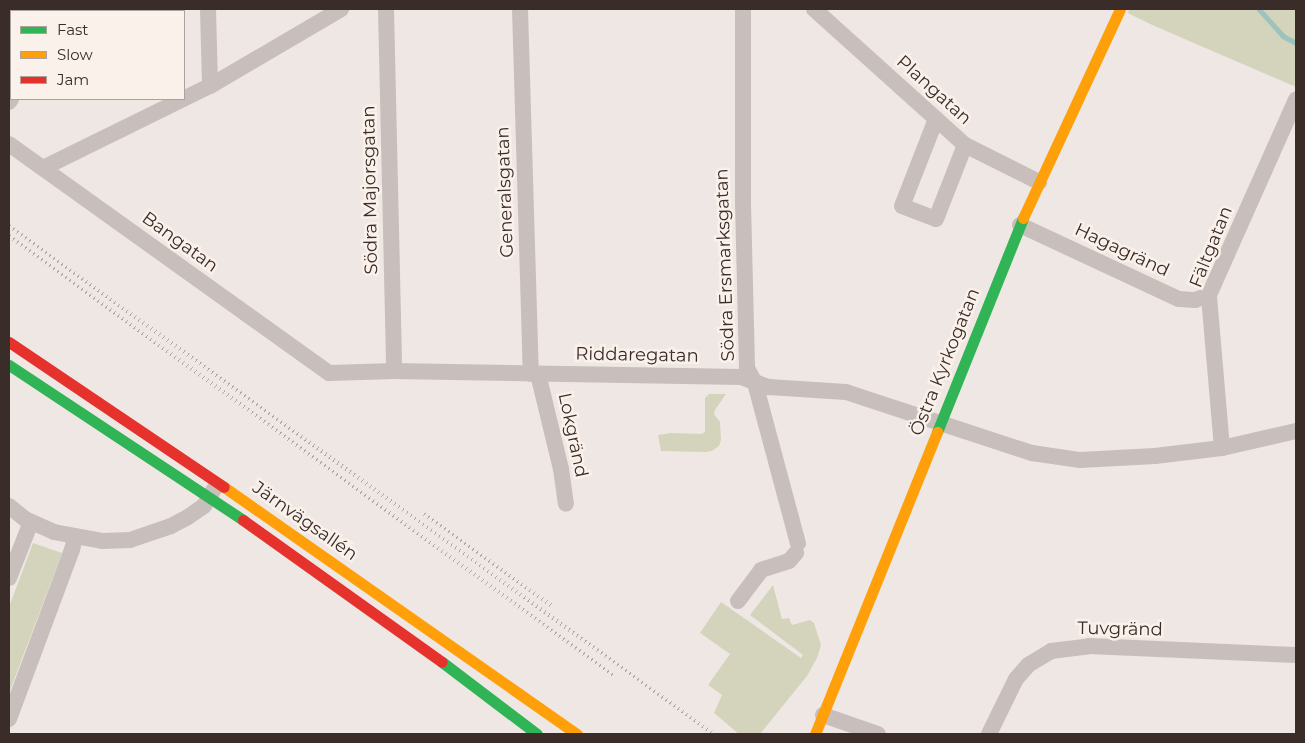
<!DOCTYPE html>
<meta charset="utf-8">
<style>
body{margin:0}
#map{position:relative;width:1305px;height:743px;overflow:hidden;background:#efe7e3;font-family:Montserrat,sans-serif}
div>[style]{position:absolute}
.green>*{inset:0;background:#d4d4bc}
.stream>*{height:4.5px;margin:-2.25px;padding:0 2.25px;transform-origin:2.25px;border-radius:2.25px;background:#9ec3bc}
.street>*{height:16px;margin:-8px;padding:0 8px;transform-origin:8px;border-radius:8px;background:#c8bfbc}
.fast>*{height:11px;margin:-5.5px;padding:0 5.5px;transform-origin:5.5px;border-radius:5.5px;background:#30b455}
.slow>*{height:11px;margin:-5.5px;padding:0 5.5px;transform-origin:5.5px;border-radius:5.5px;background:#ff9f0a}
.jam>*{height:11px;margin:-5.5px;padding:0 5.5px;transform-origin:5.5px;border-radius:5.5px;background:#e5322d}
.rail>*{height:4px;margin-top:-2px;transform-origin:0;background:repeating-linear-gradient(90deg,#b0a9a6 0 1px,transparent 0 5px)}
span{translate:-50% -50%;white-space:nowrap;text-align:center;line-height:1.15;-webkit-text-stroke:5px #fbf1eb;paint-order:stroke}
.street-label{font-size:18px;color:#3a2c29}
.frame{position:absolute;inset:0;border:10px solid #3a2c29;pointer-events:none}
.legend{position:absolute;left:10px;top:10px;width:175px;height:90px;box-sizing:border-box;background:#fbf1eb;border:1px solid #aea29d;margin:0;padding:6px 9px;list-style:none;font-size:15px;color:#3a2c29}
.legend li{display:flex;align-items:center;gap:10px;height:25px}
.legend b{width:25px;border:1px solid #aea29d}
</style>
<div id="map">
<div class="green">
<i style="clip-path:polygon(1129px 9px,1296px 9px,1296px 87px,1150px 24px,1128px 13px)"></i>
<i style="clip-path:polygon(709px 394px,726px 394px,715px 410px,714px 414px,720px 422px,721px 440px,719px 446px,712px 451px,705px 452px,661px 451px,658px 435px,671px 433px,701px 434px,705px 432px,705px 398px)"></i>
<i style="clip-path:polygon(33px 543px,62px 553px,9px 693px,9px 607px)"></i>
<i style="clip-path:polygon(773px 585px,782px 619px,789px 618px,792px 625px,810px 620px,814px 623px,821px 645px,817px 658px,807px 676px,760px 734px,739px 734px,714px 713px,722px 695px,708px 685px,730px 654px,700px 633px,721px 602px,801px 658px,803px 655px,750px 615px)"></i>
</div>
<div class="stream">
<i style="left:1259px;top:9px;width:36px;rotate:48deg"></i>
<i style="left:1283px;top:36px;width:15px;rotate:28deg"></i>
</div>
<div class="street">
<i style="left:17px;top:9px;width:2px;rotate:90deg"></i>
<i style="left:208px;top:9px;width:77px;rotate:88.5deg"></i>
<i style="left:386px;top:9px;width:362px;rotate:88.7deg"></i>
<i style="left:520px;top:9px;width:365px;rotate:88.3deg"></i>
<i style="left:743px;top:9px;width:194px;rotate:90deg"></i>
<i style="left:743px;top:203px;width:165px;rotate:88.6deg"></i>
<i style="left:747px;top:368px;width:17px;rotate:62deg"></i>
<i style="left:755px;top:383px;width:166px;rotate:75deg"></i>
<i style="left:814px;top:9px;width:203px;rotate:42deg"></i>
<i style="left:965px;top:145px;width:83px;rotate:26.6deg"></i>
<i style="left:9px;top:102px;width:4px;rotate:-56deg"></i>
<i style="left:936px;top:119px;width:93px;rotate:111.3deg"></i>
<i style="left:902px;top:206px;width:36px;rotate:21deg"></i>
<i style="left:936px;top:219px;width:79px;rotate:-68.6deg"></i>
<i style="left:9px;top:144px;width:393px;rotate:35.6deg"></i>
<i style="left:329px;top:373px;width:65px;rotate:-1.8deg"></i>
<i style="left:394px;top:371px;width:347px;rotate:1deg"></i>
<i style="left:741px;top:377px;width:30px;rotate:20deg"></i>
<i style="left:769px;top:387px;width:77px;rotate:3.7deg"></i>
<i style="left:846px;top:392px;width:196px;rotate:18.2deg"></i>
<i style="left:1032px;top:453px;width:49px;rotate:8.3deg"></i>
<i style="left:1080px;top:460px;width:75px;rotate:-3.1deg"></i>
<i style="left:1155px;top:456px;width:67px;rotate:-6.8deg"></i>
<i style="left:1222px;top:448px;width:76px;rotate:-12.9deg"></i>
<i style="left:43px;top:168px;width:186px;rotate:-26.2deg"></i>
<i style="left:210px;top:86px;width:152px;rotate:-30.4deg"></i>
<i style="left:1020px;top:225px;width:175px;rotate:25deg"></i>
<i style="left:1179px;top:299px;width:16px;rotate:4deg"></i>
<i style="left:1195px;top:300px;width:15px;rotate:-20deg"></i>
<i style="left:538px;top:374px;width:98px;rotate:76.4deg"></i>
<i style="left:561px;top:469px;width:35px;rotate:82deg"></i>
<i style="left:1222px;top:448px;width:154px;rotate:-94.9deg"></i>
<i style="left:1209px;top:295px;width:214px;rotate:-66deg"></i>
<i style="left:9px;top:506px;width:21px;rotate:39deg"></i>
<i style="left:25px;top:519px;width:32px;rotate:24deg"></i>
<i style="left:54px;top:532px;width:50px;rotate:10.4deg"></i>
<i style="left:103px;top:541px;width:27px;rotate:-2deg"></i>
<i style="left:130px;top:540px;width:43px;rotate:-18.9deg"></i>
<i style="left:171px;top:526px;width:19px;rotate:-28deg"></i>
<i style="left:188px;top:517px;width:19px;rotate:-35deg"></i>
<i style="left:204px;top:506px;width:21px;rotate:-59deg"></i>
<i style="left:9px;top:578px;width:60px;rotate:-68.6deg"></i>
<i style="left:738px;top:601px;width:39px;rotate:-53deg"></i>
<i style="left:761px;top:570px;width:29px;rotate:-18deg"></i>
<i style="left:789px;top:561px;width:11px;rotate:-49deg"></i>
<i style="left:823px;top:715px;width:58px;rotate:19.1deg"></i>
<i style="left:9px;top:719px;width:180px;rotate:-69.6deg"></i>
<i style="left:72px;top:550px;width:13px;rotate:-77deg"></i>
<i style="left:989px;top:734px;width:61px;rotate:-63.9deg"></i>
<i style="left:1016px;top:679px;width:18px;rotate:-49deg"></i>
<i style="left:1028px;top:665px;width:27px;rotate:-31deg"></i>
<i style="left:1051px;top:651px;width:38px;rotate:-7deg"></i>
<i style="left:1089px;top:646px;width:207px;rotate:2.5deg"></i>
</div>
<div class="fast">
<i style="left:9px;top:365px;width:281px;rotate:33.5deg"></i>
<i style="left:937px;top:432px;width:231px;rotate:-68.1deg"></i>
<i style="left:442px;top:662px;width:119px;rotate:37.2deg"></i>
</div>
<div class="slow">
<i style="left:1023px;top:218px;width:230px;rotate:-65.1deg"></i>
<i style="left:224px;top:487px;width:431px;rotate:35deg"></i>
<i style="left:815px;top:734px;width:326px;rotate:-68deg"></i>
</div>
<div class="jam">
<i style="left:9px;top:342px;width:259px;rotate:34deg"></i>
<i style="left:243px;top:520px;width:244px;rotate:35.5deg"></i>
</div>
<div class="rail">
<i style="left:9px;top:226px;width:869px;rotate:35.78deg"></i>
<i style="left:9px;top:236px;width:748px;rotate:36.03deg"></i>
<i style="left:424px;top:514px;width:158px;rotate:35.7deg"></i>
</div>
<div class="street-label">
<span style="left:934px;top:90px;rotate:42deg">Plangatan</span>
<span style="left:370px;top:190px;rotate:-91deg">Södra Majorsgatan</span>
<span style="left:505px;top:192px;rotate:-92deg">Generalsgatan</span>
<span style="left:180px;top:242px;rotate:36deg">Bangatan</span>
<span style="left:1211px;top:247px;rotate:-68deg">Fältgatan</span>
<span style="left:1122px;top:250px;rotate:25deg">Hagagränd</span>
<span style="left:725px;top:265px;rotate:-92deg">Södra Ersmarksgatan</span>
<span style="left:637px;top:355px;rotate:1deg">Riddaregatan</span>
<span style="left:945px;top:362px;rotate:-68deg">Östra Kyrkogatan</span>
<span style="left:573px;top:435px;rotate:78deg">Lokgränd</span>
<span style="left:305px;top:521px;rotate:35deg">Järnvägsallén</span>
<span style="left:1120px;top:629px;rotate:1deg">Tuvgränd</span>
</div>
<div class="frame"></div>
<ul class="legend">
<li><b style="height:6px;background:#30b455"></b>Fast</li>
<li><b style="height:6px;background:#ff9f0a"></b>Slow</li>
<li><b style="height:6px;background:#e5322d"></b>Jam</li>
</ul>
</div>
